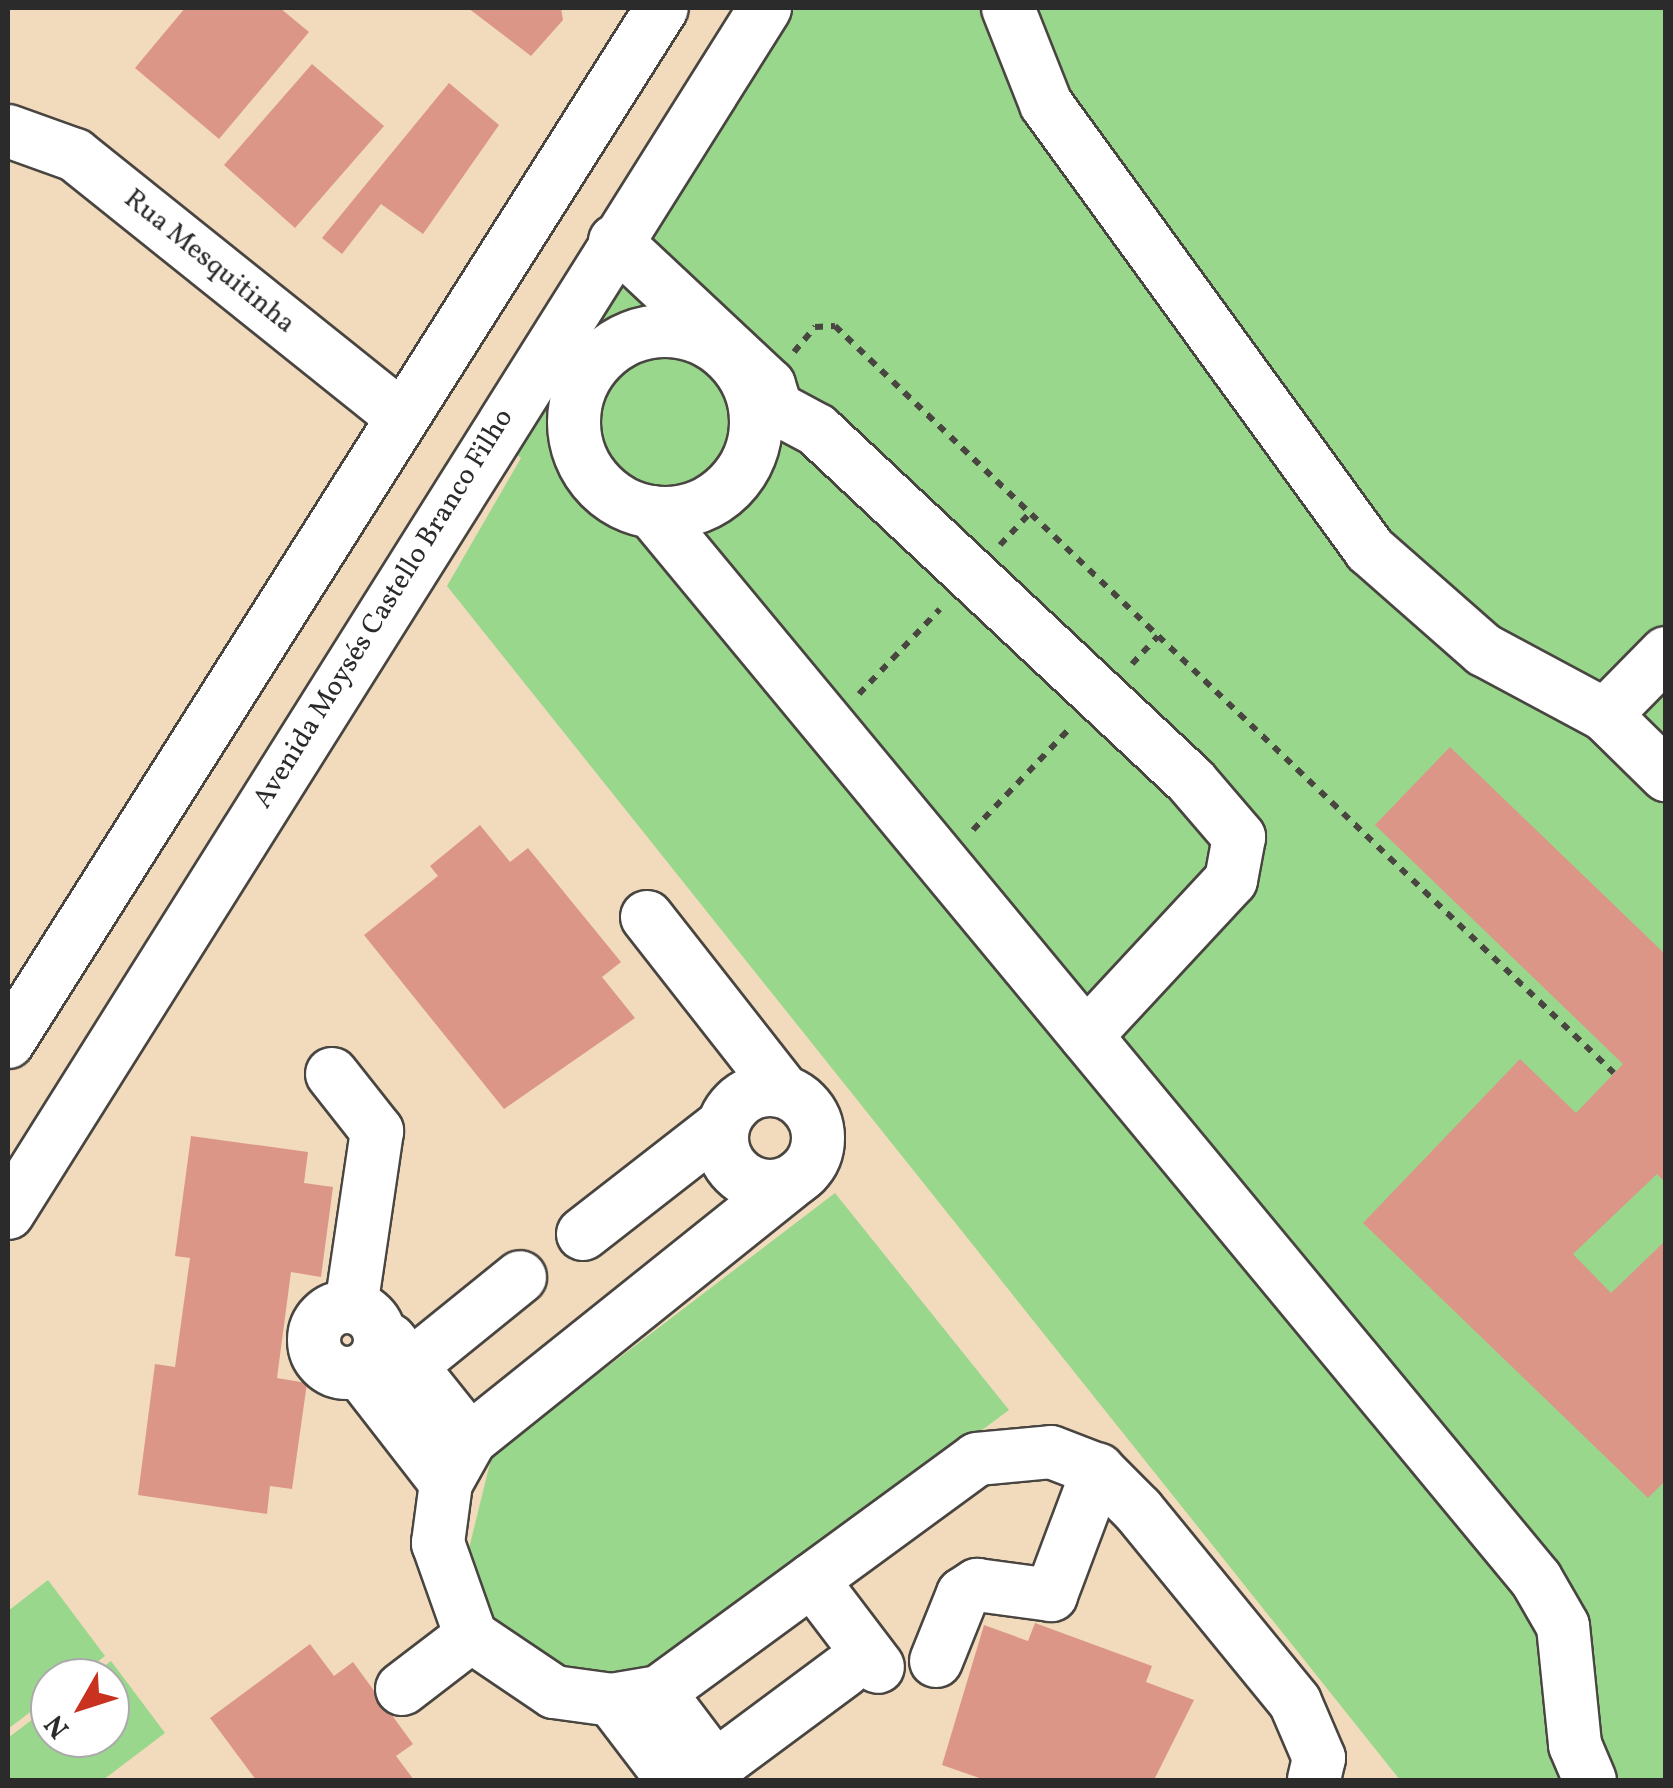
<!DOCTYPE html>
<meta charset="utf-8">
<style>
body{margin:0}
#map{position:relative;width:1673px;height:1788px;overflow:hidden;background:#f1dbbc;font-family:Vollkorn,serif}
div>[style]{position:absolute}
.green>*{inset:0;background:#99d78c}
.building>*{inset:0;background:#dc9688}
.path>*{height:6px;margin-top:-3px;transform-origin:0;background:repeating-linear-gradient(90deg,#494541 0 8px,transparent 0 16px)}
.roads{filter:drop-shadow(2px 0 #494541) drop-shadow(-2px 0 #494541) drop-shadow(0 2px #494541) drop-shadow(0 -2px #494541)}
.minor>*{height:52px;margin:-26px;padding:0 26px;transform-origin:26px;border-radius:26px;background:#fff}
.minor>.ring{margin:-26px;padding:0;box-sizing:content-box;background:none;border:52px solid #fff;border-radius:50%}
span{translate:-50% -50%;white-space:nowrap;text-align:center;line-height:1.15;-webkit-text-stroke:9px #fff;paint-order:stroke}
.street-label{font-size:28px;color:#2b2b2b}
.frame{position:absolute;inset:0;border:10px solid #2b2b2b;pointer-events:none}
.north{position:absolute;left:30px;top:1658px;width:100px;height:100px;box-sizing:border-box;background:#fff;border:2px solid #aaa;border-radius:50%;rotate:231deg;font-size:28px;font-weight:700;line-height:40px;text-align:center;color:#2b2b2b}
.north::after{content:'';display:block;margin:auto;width:35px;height:45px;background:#c8321e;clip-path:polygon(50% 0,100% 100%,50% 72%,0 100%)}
</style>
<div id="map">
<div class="green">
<i style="clip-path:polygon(795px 8px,1665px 8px,1665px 1780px,1400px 1780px,447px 586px,521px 458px,506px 446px)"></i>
<i style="clip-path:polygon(835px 1193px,1009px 1410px,656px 1672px,556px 1674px,485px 1625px,462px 1577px,492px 1455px)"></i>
<i style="clip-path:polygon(48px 1580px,105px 1656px,76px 1678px,50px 1678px,50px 1697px,8px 1729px,8px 1611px)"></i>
<i style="clip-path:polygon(111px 1661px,165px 1733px,103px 1780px,8px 1780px,8px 1738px,50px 1706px,50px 1738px,110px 1738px,110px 1678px,88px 1678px)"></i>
</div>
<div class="building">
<i style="clip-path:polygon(185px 8px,280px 8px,309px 32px,219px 139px,135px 68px)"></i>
<i style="clip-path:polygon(468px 8px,561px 8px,563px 20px,531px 56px)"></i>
<i style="clip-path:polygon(312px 64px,384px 126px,295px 228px,224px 165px)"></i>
<i style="clip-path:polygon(449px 83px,499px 125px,423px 234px,381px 204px,342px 254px,322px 238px)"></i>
<i style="clip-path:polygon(1450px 747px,1666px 955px,1666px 1183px,1657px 1174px,1573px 1254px,1611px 1293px,1666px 1240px,1666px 1480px,1648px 1498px,1363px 1223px,1520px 1059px,1576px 1113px,1623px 1064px,1375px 825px)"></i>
<i style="clip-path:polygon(480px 825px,510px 862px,528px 848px,621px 962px,602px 977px,635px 1018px,504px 1109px,364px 935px,438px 876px,430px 866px)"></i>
<i style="clip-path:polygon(191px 1136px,308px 1152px,304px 1183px,333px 1187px,321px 1277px,291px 1272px,277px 1378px,307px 1383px,292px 1489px,270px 1486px,267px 1514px,138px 1495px,155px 1364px,175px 1367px,190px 1258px,175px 1256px)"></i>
<i style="clip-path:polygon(1035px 1623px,1152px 1666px,1146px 1682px,1194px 1700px,1154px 1780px,985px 1780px,942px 1765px,984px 1625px,1028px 1641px)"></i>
<i style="clip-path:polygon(310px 1644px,334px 1676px,353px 1662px,413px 1744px,396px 1756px,414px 1780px,256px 1780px,210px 1718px)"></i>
</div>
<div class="path">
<i style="left:794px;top:352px;width:33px;rotate:-50deg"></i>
<i style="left:815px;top:327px;width:20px;rotate:-3deg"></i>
<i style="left:835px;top:326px;width:1079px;rotate:43.8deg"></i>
<i style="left:1000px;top:545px;width:44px;rotate:-46.8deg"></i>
<i style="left:1132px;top:664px;width:38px;rotate:-47deg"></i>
<i style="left:859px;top:694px;width:117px;rotate:-46.4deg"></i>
<i style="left:973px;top:830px;width:142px;rotate:-46.4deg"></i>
</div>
<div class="roads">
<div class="minor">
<i style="left:1008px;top:8px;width:103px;rotate:68.4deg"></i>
<i style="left:1046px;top:104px;width:551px;rotate:54deg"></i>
<i style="left:1370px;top:550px;width:152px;rotate:41.3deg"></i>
<i style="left:1484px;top:650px;width:137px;rotate:28.2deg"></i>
<i style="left:1605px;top:715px;width:86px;rotate:44.5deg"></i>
<i style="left:8px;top:131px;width:71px;rotate:19.7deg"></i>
<i style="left:75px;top:155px;width:415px;rotate:38.7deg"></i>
<i style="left:615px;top:241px;width:211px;rotate:43.1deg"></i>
<i style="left:769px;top:385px;width:24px;rotate:73deg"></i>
<i style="left:776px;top:408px;width:47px;rotate:28.2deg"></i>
<i style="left:817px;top:430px;width:513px;rotate:43.18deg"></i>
<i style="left:1191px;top:781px;width:74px;rotate:49.4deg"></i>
<i style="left:1239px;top:837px;width:44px;rotate:100.5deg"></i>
<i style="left:1231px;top:880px;width:213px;rotate:132.9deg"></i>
<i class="ring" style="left:574px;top:331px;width:130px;height:130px"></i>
<i style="left:652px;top:512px;width:1386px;rotate:50.36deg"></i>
<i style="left:1536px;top:1579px;width:54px;rotate:60.1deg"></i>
<i style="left:1563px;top:1626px;width:120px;rotate:84.2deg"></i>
<i style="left:1575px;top:1745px;width:38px;rotate:67deg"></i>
<i style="left:1605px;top:715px;width:87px;rotate:-45.5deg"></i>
<i style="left:647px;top:917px;width:222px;rotate:51.9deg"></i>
<i style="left:8px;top:1042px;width:1223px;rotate:-57.69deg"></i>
<i style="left:332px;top:1074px;width:73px;rotate:51.7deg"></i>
<i style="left:377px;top:1131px;width:178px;rotate:98.4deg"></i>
<i class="ring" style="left:722px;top:1090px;width:44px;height:44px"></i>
<i style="left:804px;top:1172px;width:428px;rotate:141.3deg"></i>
<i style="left:470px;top:1440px;width:49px;rotate:119.2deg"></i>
<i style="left:446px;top:1483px;width:61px;rotate:97.6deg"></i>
<i style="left:438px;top:1543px;width:99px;rotate:70.5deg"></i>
<i style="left:471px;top:1636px;width:100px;rotate:34deg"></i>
<i style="left:554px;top:1692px;width:59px;rotate:7.9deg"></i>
<i style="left:612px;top:1700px;width:48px;rotate:-9.7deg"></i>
<i style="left:659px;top:1692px;width:394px;rotate:-36.2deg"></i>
<i style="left:977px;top:1459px;width:74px;rotate:-5.4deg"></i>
<i style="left:1051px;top:1452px;width:50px;rotate:21deg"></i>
<i style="left:1098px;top:1470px;width:57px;rotate:45deg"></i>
<i style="left:1138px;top:1510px;width:248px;rotate:50.7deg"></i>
<i style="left:1295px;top:1702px;width:61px;rotate:66.8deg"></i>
<i style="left:1319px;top:1758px;width:23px;rotate:103deg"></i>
<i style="left:8px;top:1213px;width:1423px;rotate:-57.86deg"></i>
<i style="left:583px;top:1234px;width:177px;rotate:-37.9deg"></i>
<i class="ring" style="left:314px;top:1307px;width:14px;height:14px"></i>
<i style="left:390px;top:1340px;width:128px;rotate:51.3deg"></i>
<i style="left:360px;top:1372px;width:140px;rotate:52.2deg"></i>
<i style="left:377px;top:1393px;width:184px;rotate:-39deg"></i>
<i style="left:812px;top:1580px;width:109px;rotate:52.8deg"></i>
<i style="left:936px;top:1661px;width:72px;rotate:-68.1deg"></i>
<i style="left:963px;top:1594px;width:17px;rotate:-33deg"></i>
<i style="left:977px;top:1585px;width:75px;rotate:7.7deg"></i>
<i style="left:1051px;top:1595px;width:134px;rotate:-69.4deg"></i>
<i style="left:402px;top:1689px;width:87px;rotate:-37.5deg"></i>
<i style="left:659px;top:1692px;width:95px;rotate:53.1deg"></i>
<i style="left:716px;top:1768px;width:12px;rotate:95deg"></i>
<i style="left:612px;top:1700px;width:101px;rotate:52.7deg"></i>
<i style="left:697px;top:1780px;width:184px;rotate:-36.6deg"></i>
</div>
</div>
<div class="street-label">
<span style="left:209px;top:262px;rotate:39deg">Rua Mesquitinha</span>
<span style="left:384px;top:609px;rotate:-58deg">Avenida Moysés Castello Branco Filho</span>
</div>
<div class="frame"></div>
<div class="north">N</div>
</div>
